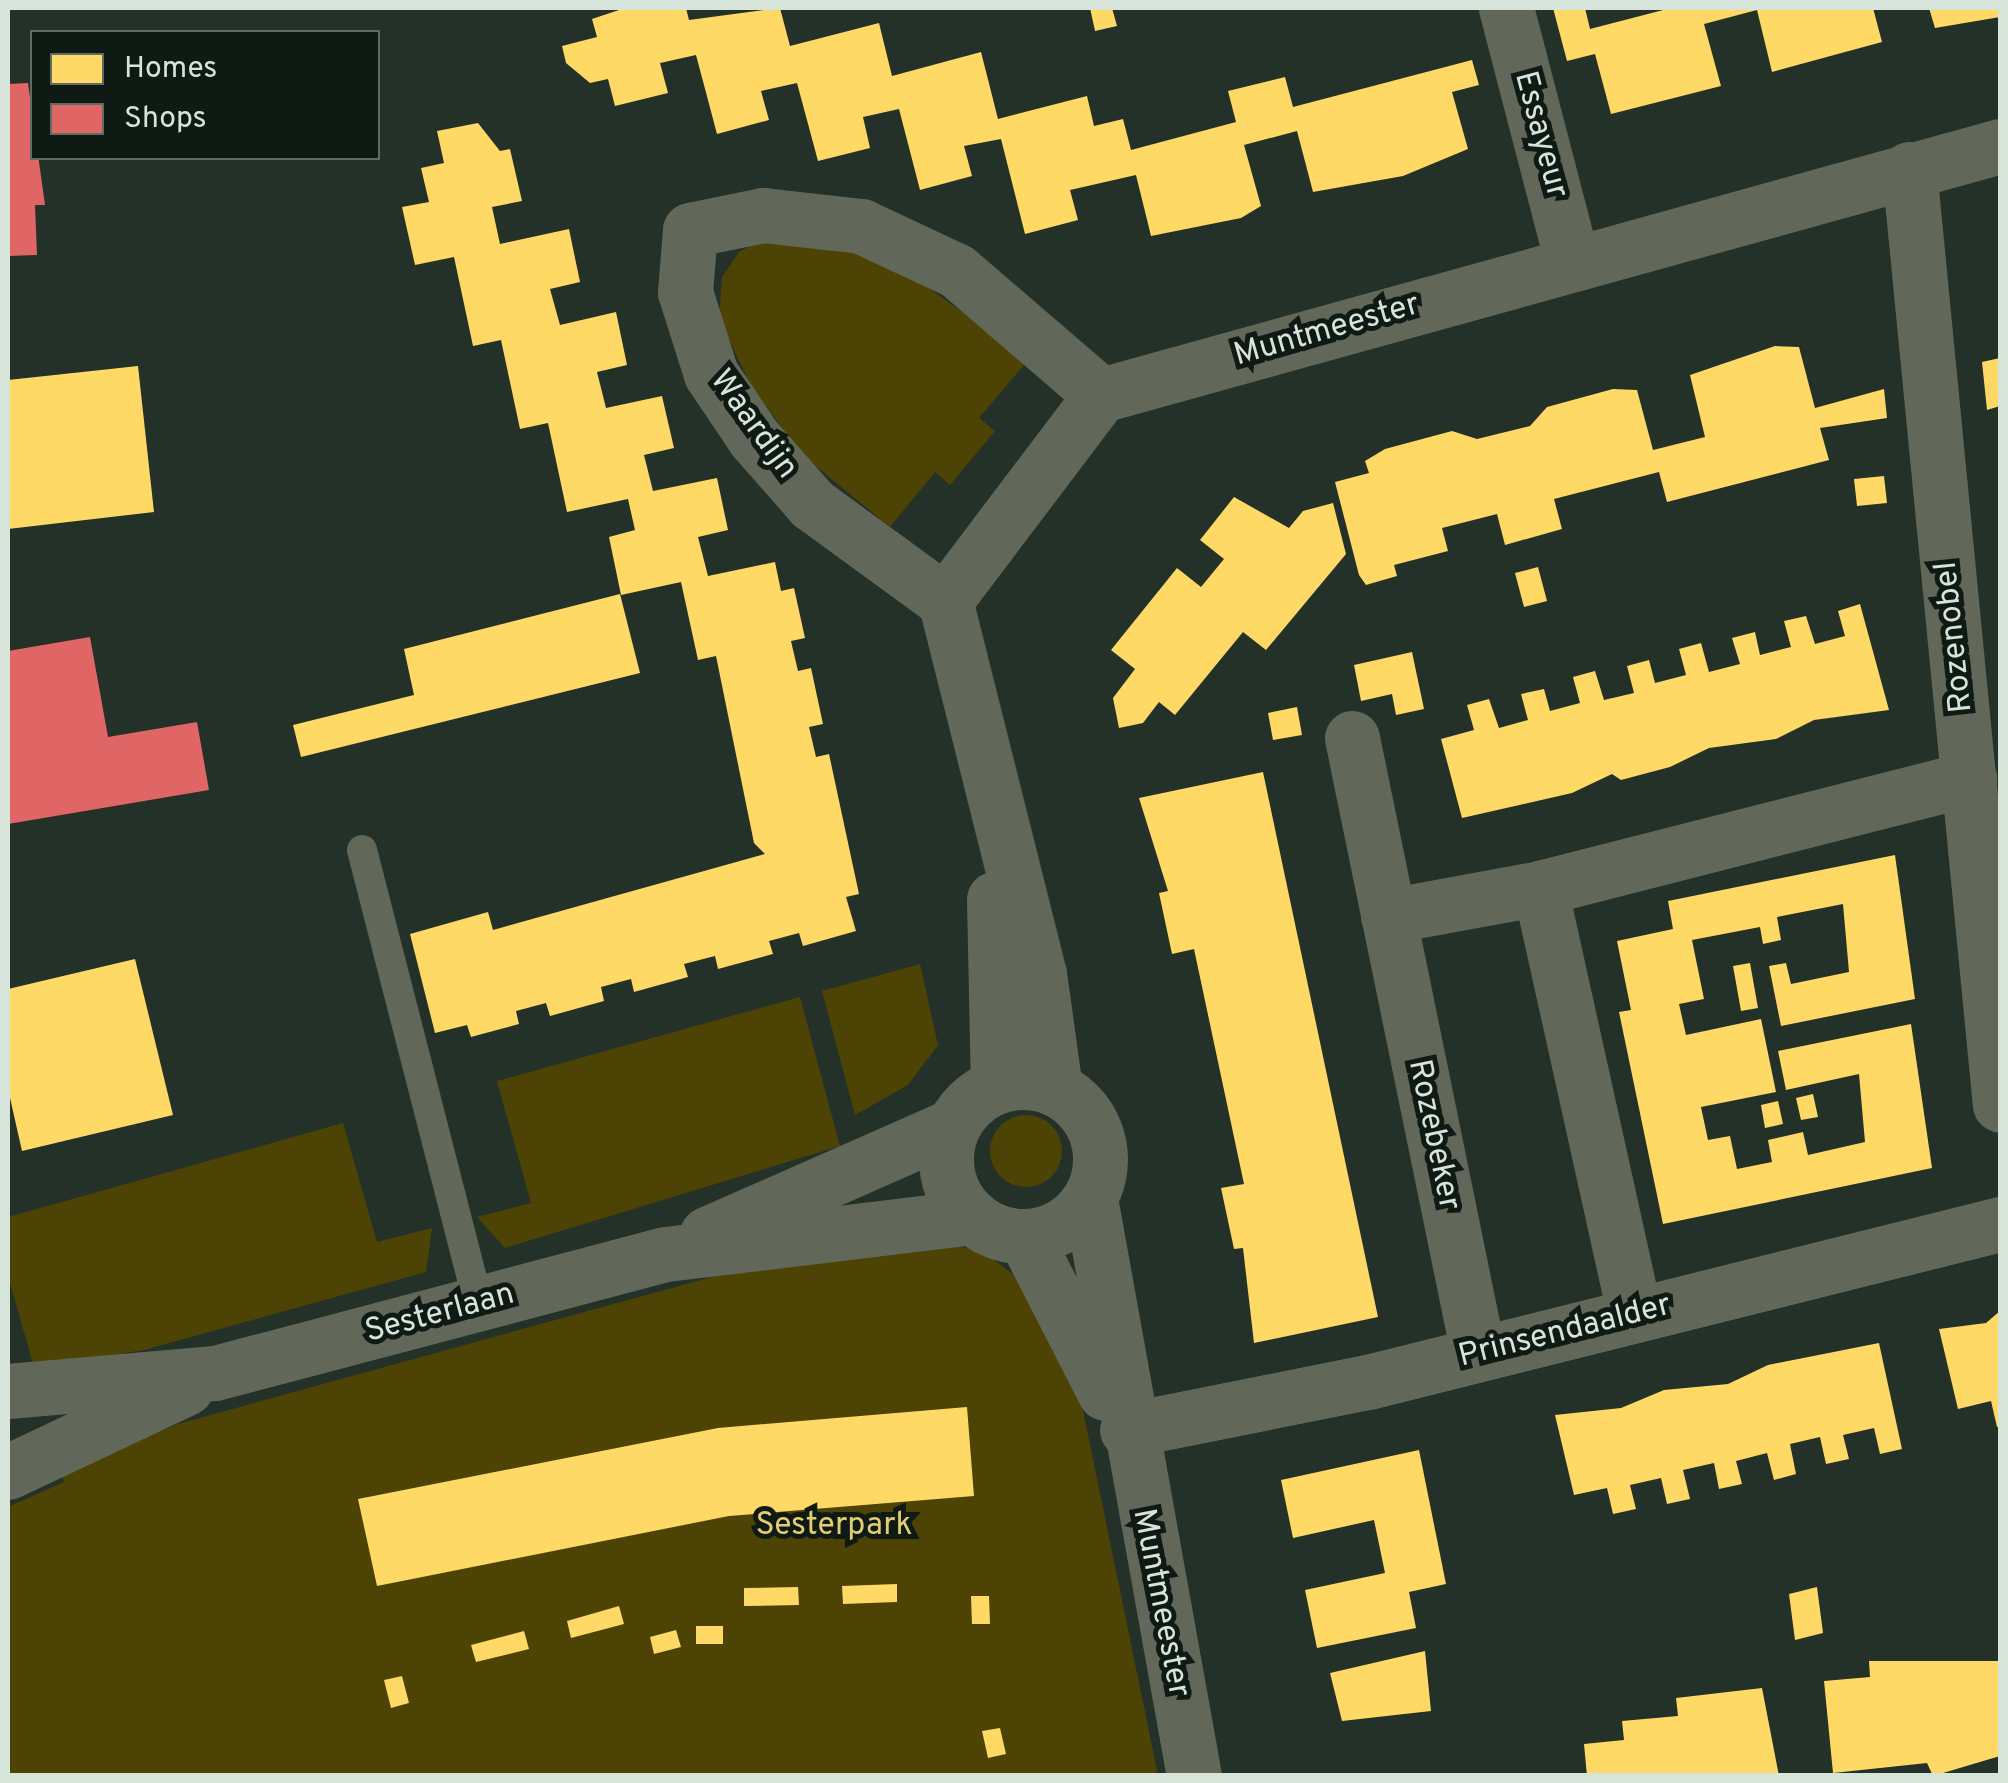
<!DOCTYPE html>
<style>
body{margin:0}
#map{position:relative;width:2008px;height:1783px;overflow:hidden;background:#243128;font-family:Overpass,sans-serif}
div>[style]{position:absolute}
.green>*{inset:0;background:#4d4305}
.round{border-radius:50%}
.homes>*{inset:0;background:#ffd966}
.shops>*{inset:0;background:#e06666}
.service>*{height:30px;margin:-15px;padding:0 15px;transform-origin:15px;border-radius:15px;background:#61685a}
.minor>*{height:55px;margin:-27.5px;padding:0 27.5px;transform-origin:27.5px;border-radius:27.5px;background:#61685a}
.minor>.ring{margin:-27.5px;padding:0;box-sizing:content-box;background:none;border:55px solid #61685a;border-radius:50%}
span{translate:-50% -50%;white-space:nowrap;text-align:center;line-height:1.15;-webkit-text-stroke:10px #101a14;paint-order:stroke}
.street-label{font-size:32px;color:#d6e4da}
.park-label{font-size:32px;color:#e2ce72}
.frame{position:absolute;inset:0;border:10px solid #d6e4da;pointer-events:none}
.legend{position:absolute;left:30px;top:30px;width:350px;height:130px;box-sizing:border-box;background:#101a14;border:2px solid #5f6b63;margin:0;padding:12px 18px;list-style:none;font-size:30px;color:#d6e4da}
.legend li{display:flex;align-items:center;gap:20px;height:50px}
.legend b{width:50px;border:2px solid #5f6b63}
</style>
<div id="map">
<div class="green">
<i style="clip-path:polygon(765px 238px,818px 238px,892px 262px,1029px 359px,979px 418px,995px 431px,950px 485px,935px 472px,890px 527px,800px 453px,749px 382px,719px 318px,722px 277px,739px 252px)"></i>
<i style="clip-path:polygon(920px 964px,938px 1045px,908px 1085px,855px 1115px,822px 991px)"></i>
<i style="clip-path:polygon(800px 997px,840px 1146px,505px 1248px,477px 1217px,531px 1203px,497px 1081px)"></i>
<i class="round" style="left:990px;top:1115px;width:72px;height:72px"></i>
<i style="clip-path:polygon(343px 1123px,377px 1242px,432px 1228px,426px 1272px,144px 1350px,34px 1367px,8px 1276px,8px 1217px)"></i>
<i style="clip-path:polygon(943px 1241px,986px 1254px,1021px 1280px,1080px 1396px,1158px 1775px,8px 1775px,8px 1507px,64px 1482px,61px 1473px,178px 1424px,777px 1259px)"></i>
</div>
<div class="homes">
<i style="clip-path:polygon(625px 8px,686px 8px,689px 20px,780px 8px,790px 46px,879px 23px,892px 76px,981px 52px,998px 119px,1087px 96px,1094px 126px,1123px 119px,1131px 150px,1236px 122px,1228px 91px,1285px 77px,1293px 107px,1472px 60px,1479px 85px,1452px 92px,1468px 149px,1403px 176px,1313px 192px,1297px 131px,1244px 145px,1261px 206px,1241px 218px,1151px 236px,1136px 175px,1070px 190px,1078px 220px,1025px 234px,1001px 139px,964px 146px,972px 176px,920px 190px,899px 109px,863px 117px,870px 148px,818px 161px,797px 83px,761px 91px,769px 120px,717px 134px,696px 55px,660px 63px,668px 93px,615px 106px,608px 79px,590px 83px,566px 63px,562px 46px,597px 37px,592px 19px)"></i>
<i style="clip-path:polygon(1090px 8px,1112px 8px,1117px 26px,1095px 31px)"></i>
<i style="clip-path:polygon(1553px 8px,1585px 8px,1590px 29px,1671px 8px,1873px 8px,1882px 42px,1772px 72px,1757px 10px,1704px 24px,1721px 86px,1611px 114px,1595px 54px,1567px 61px)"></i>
<i style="clip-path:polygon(1929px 8px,2000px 8px,2000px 17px,1935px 28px)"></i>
<i style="clip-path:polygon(478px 123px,500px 151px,510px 149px,522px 201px,492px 207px,500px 244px,569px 229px,580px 282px,550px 289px,560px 325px,616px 312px,627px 365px,597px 372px,606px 408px,662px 396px,674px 448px,644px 455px,653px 491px,717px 478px,728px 530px,698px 537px,708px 576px,775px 562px,781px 591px,794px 588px,805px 638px,791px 641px,798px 671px,811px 668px,823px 724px,809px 727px,816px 757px,829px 754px,859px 894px,846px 897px,856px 931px,803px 946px,799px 933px,769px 941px,773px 954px,718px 969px,715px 956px,684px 964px,688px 977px,634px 992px,631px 979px,601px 987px,604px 1001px,550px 1016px,546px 1003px,516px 1011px,519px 1024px,471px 1037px,467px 1025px,435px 1033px,410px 934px,488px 912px,493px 930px,765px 854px,754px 843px,716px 656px,698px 660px,681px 582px,621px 595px,609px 537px,635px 530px,628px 499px,567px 512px,548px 423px,520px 429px,501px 340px,473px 346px,454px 257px,415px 265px,402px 207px,429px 202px,421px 168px,444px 163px,437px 131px)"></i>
<i style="clip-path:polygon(1775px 346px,1799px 347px,1815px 408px,1884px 389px,1887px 418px,1820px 428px,1829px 460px,1667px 502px,1659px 472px,1554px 499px,1562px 529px,1505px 545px,1497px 514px,1442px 528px,1448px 551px,1394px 565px,1397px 576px,1366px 585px,1359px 575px,1335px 482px,1369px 473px,1365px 461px,1385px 449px,1452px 431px,1477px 439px,1530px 426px,1547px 407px,1613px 389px,1637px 390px,1653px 450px,1705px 437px,1690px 375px)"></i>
<i style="clip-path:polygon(2000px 358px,2000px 406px,1987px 410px,1982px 362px)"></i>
<i style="clip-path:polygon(138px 366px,154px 512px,8px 529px,8px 380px)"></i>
<i style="clip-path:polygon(1884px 476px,1887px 503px,1857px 506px,1854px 479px)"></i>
<i style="clip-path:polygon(1234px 497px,1289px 528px,1303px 511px,1333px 503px,1346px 554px,1266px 650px,1243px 632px,1175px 715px,1159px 702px,1143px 723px,1119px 728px,1113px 698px,1135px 669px,1111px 650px,1177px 568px,1201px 587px,1224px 559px,1200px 540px)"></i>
<i style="clip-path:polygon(1538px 567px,1547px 601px,1524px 607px,1515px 573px)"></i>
<i style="clip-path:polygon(620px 594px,640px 673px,301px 757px,293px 725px,414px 695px,404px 649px)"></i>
<i style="clip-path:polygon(1860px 604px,1889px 710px,1814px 720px,1776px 739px,1709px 748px,1670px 767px,1621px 780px,1612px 774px,1572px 793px,1462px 818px,1441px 739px,1474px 730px,1467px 705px,1489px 699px,1499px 728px,1528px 720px,1521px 694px,1544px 689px,1550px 711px,1580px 703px,1573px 677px,1595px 671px,1604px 700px,1634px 693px,1627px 666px,1649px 660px,1655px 683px,1686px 675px,1679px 649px,1701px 643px,1709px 672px,1740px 664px,1732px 638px,1755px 632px,1760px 655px,1791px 647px,1784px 621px,1806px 616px,1815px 644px,1845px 636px,1838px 611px)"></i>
<i style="clip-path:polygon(1412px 652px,1424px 709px,1396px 715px,1392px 694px,1361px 701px,1354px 665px)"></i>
<i style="clip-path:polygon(1297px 707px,1302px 735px,1273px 740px,1268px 713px)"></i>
<i style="clip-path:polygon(1263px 772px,1378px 1317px,1254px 1343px,1243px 1248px,1234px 1249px,1221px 1188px,1244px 1184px,1194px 949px,1172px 954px,1159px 893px,1168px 891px,1139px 798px)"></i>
<i style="clip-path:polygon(1895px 855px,1915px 999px,1781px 1026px,1769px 966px,1786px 963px,1791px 984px,1849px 972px,1843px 904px,1777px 917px,1781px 940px,1763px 944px,1760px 927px,1692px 940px,1704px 999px,1679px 1004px,1686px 1035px,1761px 1019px,1776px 1092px,1701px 1107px,1708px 1140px,1730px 1136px,1737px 1169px,1772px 1162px,1768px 1140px,1803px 1132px,1808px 1155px,1865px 1142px,1859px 1074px,1786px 1090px,1778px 1051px,1911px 1024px,1932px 1168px,1663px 1224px,1619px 1012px,1631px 1010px,1617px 941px,1673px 929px,1668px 901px)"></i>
<i style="clip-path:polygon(135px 959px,173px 1115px,22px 1151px,8px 1089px,8px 989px)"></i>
<i style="clip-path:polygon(1750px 963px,1758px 1008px,1741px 1011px,1733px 966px)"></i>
<i style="clip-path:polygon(1813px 1094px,1818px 1117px,1801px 1120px,1796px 1098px)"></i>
<i style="clip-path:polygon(1778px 1101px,1783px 1124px,1765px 1128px,1761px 1105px)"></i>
<i style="clip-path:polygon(2000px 1311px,2000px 1426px,1997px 1427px,1991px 1401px,1958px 1409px,1939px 1329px,1986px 1323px)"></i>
<i style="clip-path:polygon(1879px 1343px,1902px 1449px,1880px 1454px,1874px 1428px,1843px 1435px,1849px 1459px,1826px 1464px,1820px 1437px,1790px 1444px,1796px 1474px,1774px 1480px,1767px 1453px,1736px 1461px,1742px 1484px,1719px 1489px,1714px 1463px,1683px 1470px,1690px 1499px,1667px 1504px,1661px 1478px,1630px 1485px,1636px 1509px,1613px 1514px,1607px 1488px,1574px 1495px,1555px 1415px,1621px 1408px,1664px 1390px,1728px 1384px,1768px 1365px)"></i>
<i style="clip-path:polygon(967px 1407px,974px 1496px,729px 1516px,377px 1586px,358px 1499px,718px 1428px)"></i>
<i style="clip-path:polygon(1419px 1450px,1446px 1584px,1409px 1592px,1416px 1628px,1317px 1648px,1305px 1590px,1385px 1573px,1374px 1520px,1293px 1538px,1281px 1480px)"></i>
<i style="clip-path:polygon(897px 1584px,897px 1602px,843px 1604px,842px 1586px)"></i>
<i style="clip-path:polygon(798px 1587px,799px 1605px,744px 1606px,744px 1588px)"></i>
<i style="clip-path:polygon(1817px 1587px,1823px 1633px,1795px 1640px,1789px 1594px)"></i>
<i style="clip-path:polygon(971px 1596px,989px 1596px,990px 1624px,972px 1624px)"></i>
<i style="clip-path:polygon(619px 1606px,624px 1624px,571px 1638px,567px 1621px)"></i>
<i style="clip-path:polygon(696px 1626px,723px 1626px,723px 1644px,696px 1644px)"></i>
<i style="clip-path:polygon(676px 1630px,681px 1647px,654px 1654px,650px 1637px)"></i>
<i style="clip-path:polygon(524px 1631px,529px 1649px,476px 1662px,471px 1645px)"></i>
<i style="clip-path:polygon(1425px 1651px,1431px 1711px,1342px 1721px,1330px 1673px)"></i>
<i style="clip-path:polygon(1869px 1661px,2000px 1661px,2000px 1756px,1933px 1776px,1927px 1763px,1833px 1773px,1824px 1681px,1870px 1677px)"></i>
<i style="clip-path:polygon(402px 1676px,409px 1703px,391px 1708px,384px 1680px)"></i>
<i style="clip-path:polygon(1762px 1688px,1779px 1776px,1587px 1776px,1584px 1744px,1624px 1740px,1622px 1721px,1678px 1716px,1676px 1698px)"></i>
<i style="clip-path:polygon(1000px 1728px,1006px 1754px,988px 1758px,982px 1731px)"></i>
</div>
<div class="shops">
<i style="clip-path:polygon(28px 83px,45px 205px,35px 205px,37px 255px,8px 256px,8px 84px)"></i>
<i style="clip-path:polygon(90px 637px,108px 737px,197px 722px,209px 790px,8px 824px,8px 651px)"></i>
</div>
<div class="service">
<i style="left:362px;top:850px;width:468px;rotate:75.6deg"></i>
</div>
<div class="minor">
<i style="left:1506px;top:8px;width:262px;rotate:75.4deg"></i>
<i style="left:1909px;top:169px;width:940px;rotate:84.45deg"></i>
<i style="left:945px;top:601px;width:165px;rotate:-143.9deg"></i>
<i style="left:812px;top:504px;width:88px;rotate:-131.3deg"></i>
<i style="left:754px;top:438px;width:77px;rotate:-123.9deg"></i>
<i style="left:711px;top:374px;width:86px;rotate:-107.6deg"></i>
<i style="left:685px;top:292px;width:62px;rotate:-85.4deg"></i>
<i style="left:690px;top:230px;width:75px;rotate:-11.6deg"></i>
<i style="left:763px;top:215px;width:99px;rotate:6.4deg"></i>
<i style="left:861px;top:226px;width:106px;rotate:25.1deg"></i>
<i style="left:957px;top:271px;width:190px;rotate:40.7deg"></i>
<i style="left:1352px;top:738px;width:628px;rotate:78.42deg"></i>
<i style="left:1540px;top:888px;width:437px;rotate:77.5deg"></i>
<i style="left:994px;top:899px;width:186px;rotate:88.8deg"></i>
<i style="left:1388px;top:916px;width:155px;rotate:-10.4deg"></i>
<i style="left:1540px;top:888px;width:443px;rotate:-14.3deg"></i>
<i class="ring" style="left:946px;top:1082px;width:99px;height:99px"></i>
<i style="left:1055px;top:1089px;width:116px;rotate:-97.9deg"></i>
<i style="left:1039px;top:974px;width:385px;rotate:-104.1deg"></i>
<i style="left:945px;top:601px;width:258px;rotate:-52.9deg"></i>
<i style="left:1101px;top:395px;width:933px;rotate:-15.48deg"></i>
<i style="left:1090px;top:1198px;width:587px;rotate:79.8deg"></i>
<i style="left:707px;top:1234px;width:268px;rotate:-23.8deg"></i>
<i style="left:1025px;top:1237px;width:175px;rotate:62.9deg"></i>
<i style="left:8px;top:1391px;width:208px;rotate:-5deg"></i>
<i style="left:215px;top:1373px;width:466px;rotate:-14.8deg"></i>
<i style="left:666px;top:1254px;width:307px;rotate:-6.9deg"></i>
<i style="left:1127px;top:1430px;width:246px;rotate:-11.3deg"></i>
<i style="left:1368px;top:1382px;width:651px;rotate:-14.04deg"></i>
<i style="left:8px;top:1472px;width:197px;rotate:-25.3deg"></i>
</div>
<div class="street-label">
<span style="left:1540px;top:135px;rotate:75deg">Essayeur</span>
<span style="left:1327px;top:331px;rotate:-16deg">Muntmeester</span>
<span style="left:753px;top:425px;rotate:54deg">Waardijn</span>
<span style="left:1955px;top:637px;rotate:-96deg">Rozenobel</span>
<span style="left:1433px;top:1135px;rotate:78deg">Rozebeker</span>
<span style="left:440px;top:1314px;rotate:-15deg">Sesterlaan</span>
<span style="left:1565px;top:1332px;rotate:-14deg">Prinsendaalder</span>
<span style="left:1160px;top:1603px;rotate:79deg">Muntmeester</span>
</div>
<div class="park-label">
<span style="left:834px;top:1526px">Sesterpark</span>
</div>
<div class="frame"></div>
<ul class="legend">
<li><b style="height:28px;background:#ffd966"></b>Homes</li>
<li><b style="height:28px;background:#e06666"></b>Shops</li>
</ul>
</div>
